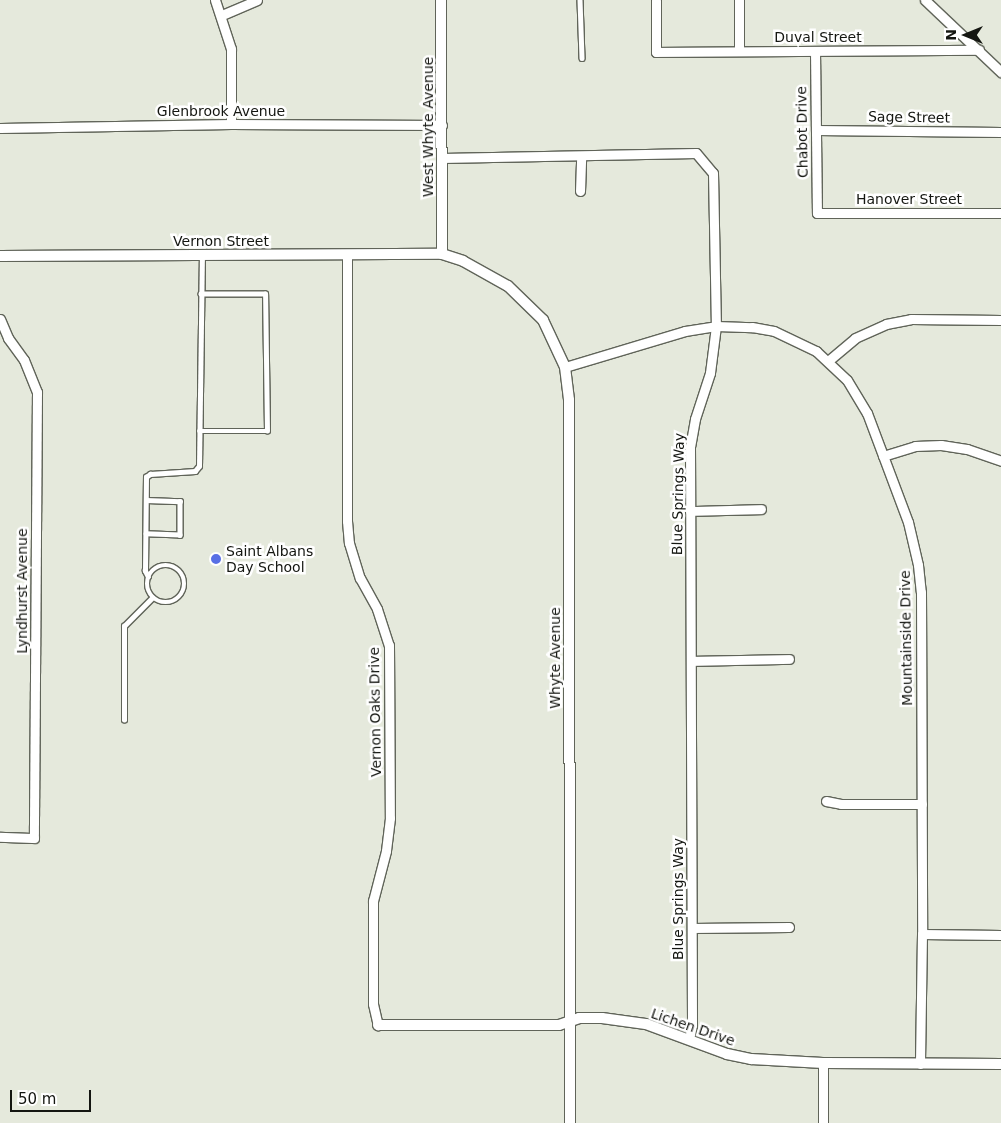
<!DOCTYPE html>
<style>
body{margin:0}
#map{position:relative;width:1001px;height:1123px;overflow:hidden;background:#e5e9dc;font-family:"DejaVu Sans",sans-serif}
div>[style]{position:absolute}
.roads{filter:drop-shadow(1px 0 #606459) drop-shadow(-1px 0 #606459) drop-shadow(0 1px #606459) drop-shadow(0 -1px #606459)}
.service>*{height:4.5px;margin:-2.25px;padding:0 2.25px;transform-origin:2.25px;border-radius:2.25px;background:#fff}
.service>.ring{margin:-2.25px;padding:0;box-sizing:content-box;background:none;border:4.5px solid #fff;border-radius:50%}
.minor>*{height:9px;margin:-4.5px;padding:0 4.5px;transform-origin:4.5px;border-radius:4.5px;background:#fff}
.tertiary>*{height:10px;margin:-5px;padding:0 5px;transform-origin:5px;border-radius:5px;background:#fff}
.dots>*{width:14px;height:14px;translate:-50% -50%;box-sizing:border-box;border:2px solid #fff;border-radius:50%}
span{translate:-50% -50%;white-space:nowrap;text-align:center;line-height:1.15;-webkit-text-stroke:5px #fff;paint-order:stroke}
.street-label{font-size:14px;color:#141611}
.poi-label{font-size:14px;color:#141611}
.left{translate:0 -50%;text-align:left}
.north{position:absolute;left:941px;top:10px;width:50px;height:50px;-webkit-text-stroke:4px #fff;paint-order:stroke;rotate:270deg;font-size:14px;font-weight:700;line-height:20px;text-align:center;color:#141611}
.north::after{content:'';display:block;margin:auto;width:18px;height:22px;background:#141611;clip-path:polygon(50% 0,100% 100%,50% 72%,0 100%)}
.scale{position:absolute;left:10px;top:1090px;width:81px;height:22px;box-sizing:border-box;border:2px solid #141611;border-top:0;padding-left:6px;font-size:15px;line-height:18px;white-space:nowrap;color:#141611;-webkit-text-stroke:4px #fff;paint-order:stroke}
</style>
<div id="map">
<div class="roads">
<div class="service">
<i style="left:580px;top:0;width:58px;rotate:88deg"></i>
<i style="left:199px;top:431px;width:68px"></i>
<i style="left:267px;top:431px;width:137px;rotate:-90.8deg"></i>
<i style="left:265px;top:294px;width:64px;rotate:180deg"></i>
<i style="left:146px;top:500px;width:34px;rotate:2deg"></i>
<i style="left:180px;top:501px;width:34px;rotate:90deg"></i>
<i style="left:180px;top:535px;width:34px;rotate:-178deg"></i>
<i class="ring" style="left:147px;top:565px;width:33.5px;height:33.5px"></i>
<i style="left:148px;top:577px;width:7px;rotate:-117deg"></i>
<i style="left:145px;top:571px;width:94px;rotate:-89.4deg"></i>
<i style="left:146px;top:477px;width:5px;rotate:-37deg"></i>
<i style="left:150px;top:474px;width:45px;rotate:-3.8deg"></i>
<i style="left:195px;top:471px;width:6px;rotate:-51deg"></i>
<i style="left:199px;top:466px;width:211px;rotate:-89.2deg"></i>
<i style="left:124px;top:720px;width:94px;rotate:-90deg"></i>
<i style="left:124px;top:626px;width:40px;rotate:-45deg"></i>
</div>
<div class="minor">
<i style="left:215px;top:0;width:52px;rotate:71.9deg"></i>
<i style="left:231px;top:49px;width:75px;rotate:90deg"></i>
<i style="left:656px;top:0;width:52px;rotate:90deg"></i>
<i style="left:656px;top:52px;width:323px;rotate:-0.4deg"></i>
<i style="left:739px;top:0;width:51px;rotate:90deg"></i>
<i style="left:925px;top:0;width:105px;rotate:43.5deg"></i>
<i style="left:222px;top:15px;width:38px;rotate:-23deg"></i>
<i style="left:815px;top:51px;width:162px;rotate:89.3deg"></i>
<i style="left:817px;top:213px;width:184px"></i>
<i style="left:0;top:128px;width:231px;rotate:-1deg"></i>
<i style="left:231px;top:124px;width:211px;rotate:0.3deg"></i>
<i style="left:816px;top:130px;width:185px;rotate:0.6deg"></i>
<i style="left:442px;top:158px;width:254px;rotate:-1.1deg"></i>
<i style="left:696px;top:153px;width:26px;rotate:50deg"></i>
<i style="left:713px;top:173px;width:153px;rotate:88.9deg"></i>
<i style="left:716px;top:326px;width:47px;rotate:97.3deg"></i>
<i style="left:710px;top:373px;width:48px;rotate:108.1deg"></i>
<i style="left:695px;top:419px;width:27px;rotate:100deg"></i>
<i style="left:690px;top:446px;width:579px;rotate:89.8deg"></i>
<i style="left:692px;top:1025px;width:14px;rotate:102deg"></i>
<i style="left:580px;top:191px;width:34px;rotate:-88deg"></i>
<i style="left:347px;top:255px;width:266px;rotate:90deg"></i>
<i style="left:347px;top:521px;width:22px;rotate:85deg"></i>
<i style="left:349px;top:543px;width:37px;rotate:73deg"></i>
<i style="left:360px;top:578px;width:35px;rotate:61deg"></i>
<i style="left:377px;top:609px;width:38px;rotate:72deg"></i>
<i style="left:389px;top:645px;width:173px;rotate:89.7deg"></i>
<i style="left:390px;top:818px;width:33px;rotate:97deg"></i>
<i style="left:386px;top:851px;width:52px;rotate:104.6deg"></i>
<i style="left:373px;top:901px;width:103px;rotate:90deg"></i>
<i style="left:373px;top:1004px;width:22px;rotate:77deg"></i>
<i style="left:0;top:319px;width:21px;rotate:67deg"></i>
<i style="left:8px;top:338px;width:27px;rotate:54deg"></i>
<i style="left:24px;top:360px;width:35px;rotate:68deg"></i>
<i style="left:37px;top:392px;width:446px;rotate:90.4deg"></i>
<i style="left:34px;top:838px;width:34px;rotate:-178deg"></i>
<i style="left:828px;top:361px;width:35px;rotate:-40deg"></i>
<i style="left:855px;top:338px;width:34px;rotate:-24deg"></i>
<i style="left:886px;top:324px;width:25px;rotate:-11deg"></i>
<i style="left:911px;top:319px;width:90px;rotate:0.6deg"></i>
<i style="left:565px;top:367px;width:125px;rotate:-16.7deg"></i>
<i style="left:685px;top:331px;width:31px;rotate:-9deg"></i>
<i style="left:716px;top:326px;width:36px;rotate:2deg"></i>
<i style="left:752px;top:327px;width:22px;rotate:10deg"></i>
<i style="left:774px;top:331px;width:47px;rotate:25.5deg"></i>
<i style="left:816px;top:351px;width:42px;rotate:43.1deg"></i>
<i style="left:847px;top:380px;width:39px;rotate:59deg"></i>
<i style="left:867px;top:413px;width:116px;rotate:69.4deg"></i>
<i style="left:908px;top:522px;width:44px;rotate:76.9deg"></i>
<i style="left:918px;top:565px;width:27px;rotate:84deg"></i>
<i style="left:921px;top:592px;width:342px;rotate:89.8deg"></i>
<i style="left:922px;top:934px;width:130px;rotate:90.9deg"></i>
<i style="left:883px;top:456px;width:34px;rotate:-17deg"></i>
<i style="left:915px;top:446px;width:26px;rotate:-2deg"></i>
<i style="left:941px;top:445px;width:26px;rotate:9deg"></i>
<i style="left:967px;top:449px;width:36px;rotate:19deg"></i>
<i style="left:690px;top:511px;width:71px;rotate:-1.6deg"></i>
<i style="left:692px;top:661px;width:97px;rotate:-1.2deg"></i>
<i style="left:826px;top:801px;width:15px;rotate:11deg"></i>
<i style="left:841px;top:804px;width:81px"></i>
<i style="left:692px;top:928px;width:97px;rotate:-0.6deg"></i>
<i style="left:922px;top:934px;width:79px;rotate:0.7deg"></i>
<i style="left:823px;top:1123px;width:60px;rotate:-90deg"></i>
</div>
<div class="tertiary">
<i style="left:441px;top:0;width:254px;rotate:89.8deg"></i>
<i style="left:0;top:256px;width:442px;rotate:-0.3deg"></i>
<i style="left:442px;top:254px;width:22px;rotate:18deg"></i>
<i style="left:463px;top:261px;width:51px;rotate:29.1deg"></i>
<i style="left:508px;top:286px;width:49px;rotate:44.2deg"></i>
<i style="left:543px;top:320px;width:52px;rotate:64.9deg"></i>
<i style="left:565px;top:367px;width:33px;rotate:83deg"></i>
<i style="left:569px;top:400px;width:723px;rotate:89.92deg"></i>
<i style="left:378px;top:1025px;width:181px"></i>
<i style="left:559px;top:1025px;width:21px;rotate:-19deg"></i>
<i style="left:579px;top:1018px;width:23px"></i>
<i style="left:602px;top:1018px;width:44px;rotate:7.8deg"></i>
<i style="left:646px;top:1024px;width:86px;rotate:20.3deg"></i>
<i style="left:727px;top:1054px;width:25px;rotate:12deg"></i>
<i style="left:751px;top:1059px;width:72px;rotate:3.2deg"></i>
<i style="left:823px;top:1063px;width:178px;rotate:0.3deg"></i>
</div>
</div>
<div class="dots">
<i style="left:216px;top:559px;background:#586fe5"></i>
</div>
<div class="street-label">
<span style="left:818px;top:37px">Duval Street</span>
<span style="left:221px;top:111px">Glenbrook Avenue</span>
<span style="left:909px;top:117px;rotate:1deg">Sage Street</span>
<span style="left:428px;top:127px;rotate:-90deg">West Whyte Avenue</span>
<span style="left:802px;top:132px;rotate:-91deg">Chabot Drive</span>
<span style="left:909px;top:199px">Hanover Street</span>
<span style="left:221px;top:241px">Vernon Street</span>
<span style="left:678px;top:494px;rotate:-89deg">Blue Springs Way</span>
<span style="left:22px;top:591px;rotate:-90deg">Lyndhurst Avenue</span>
<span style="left:906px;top:638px;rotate:-91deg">Mountainside Drive</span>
<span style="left:555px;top:658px;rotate:-90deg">Whyte Avenue</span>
<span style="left:375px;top:712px;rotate:-91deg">Vernon Oaks Drive</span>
<span style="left:678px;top:899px;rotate:-90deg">Blue Springs Way</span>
<span style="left:693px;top:1027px;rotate:19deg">Lichen Drive</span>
</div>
<div class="poi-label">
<span class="left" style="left:226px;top:559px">Saint Albans<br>Day School</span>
</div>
<div class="north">N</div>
<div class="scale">50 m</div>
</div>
